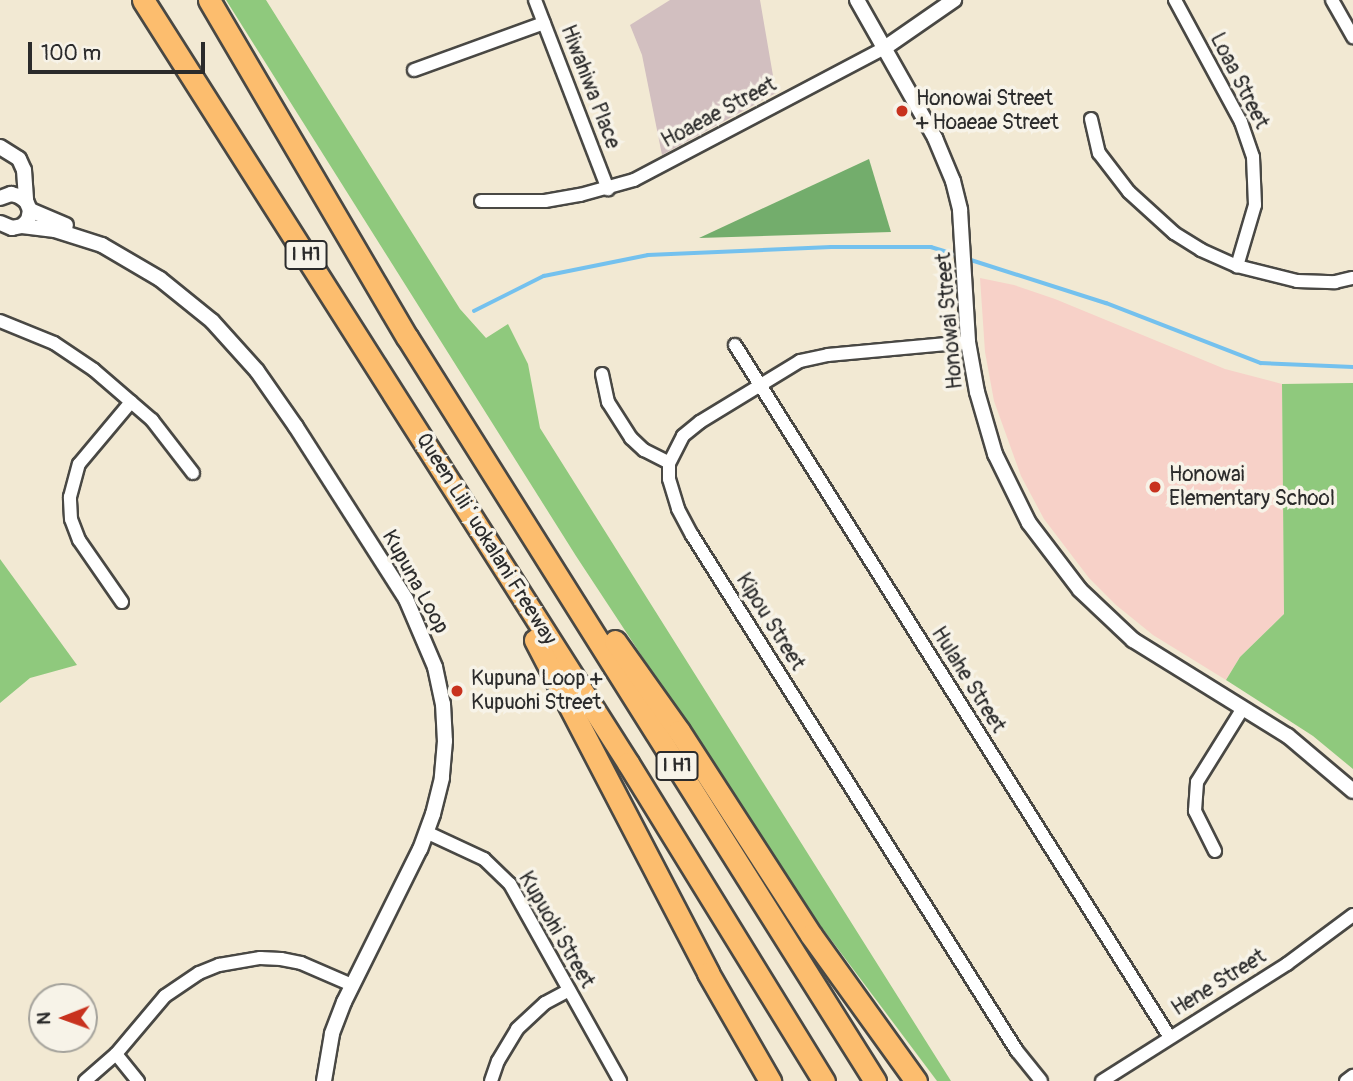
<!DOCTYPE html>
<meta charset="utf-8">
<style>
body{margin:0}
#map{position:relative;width:1353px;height:1081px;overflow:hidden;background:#f2e9d3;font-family:Pangolin,sans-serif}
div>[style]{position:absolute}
.built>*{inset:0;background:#f7d1c8}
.industrial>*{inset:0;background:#d2bfc0}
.green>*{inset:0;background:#8fc97d}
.forest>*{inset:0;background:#73ad6c}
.stream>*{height:3.5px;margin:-1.75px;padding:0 1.75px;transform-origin:1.75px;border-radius:1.75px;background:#74c1ee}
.roads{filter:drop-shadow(2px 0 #494844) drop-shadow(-2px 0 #494844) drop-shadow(0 2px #494844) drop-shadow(0 -2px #494844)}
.minor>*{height:12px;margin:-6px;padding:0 6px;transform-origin:6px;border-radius:6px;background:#fff}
.tertiary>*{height:14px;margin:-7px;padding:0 7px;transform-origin:7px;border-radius:7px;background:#fff}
.motorway>*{height:21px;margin:-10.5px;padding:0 10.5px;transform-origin:10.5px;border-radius:10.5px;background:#fcbd6e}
.dots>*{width:19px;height:19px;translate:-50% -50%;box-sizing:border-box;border:4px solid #f7f3e8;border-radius:50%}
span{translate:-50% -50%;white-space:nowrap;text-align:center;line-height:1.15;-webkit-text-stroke:7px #f7f3e8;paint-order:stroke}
.shield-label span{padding:2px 5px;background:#f7f3e8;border:2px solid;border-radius:5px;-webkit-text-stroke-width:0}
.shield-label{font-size:19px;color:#2b2b2b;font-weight:700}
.street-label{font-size:21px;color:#2b2b2b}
.poi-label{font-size:21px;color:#2b2b2b}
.left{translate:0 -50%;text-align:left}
.north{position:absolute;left:28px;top:983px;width:70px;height:70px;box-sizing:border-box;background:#f7f3e8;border:2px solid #a5a39c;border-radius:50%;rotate:269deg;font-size:19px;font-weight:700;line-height:28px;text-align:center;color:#2b2b2b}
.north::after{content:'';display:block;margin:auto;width:24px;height:32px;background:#c8321e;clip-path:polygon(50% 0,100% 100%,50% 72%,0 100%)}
.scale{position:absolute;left:28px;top:42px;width:177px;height:32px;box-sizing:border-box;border:4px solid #2b2b2b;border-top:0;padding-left:9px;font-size:21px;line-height:24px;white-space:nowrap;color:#2b2b2b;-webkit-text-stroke:5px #f7f3e8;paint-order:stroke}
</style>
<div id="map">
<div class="built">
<i style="clip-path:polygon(980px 278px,1014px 285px,1055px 299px,1225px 369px,1282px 384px,1284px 614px,1240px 657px,1226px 680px,1153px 635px,1116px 605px,1089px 578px,1044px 519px,1021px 476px,994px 401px,985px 352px)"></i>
</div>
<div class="industrial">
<i style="clip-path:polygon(670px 0,760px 0,776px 93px,662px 155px,642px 55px,630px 25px)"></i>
</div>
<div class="green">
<i style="clip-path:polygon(226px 0,266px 0,460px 309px,486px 338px,508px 324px,528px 364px,540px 428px,951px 1081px,937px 1081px,811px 913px,576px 556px)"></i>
<i style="clip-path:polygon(1353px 383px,1353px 769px,1313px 736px,1226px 680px,1240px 657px,1284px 614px,1282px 384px)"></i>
<i style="clip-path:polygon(0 559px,77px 665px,30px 678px,0 703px)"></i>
</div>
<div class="forest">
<i style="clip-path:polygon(869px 159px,891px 232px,699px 238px)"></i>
</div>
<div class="stream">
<i style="left:968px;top:259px;width:145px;rotate:17.7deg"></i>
<i style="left:1106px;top:303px;width:166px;rotate:21.2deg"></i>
<i style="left:1261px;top:363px;width:92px;rotate:2.5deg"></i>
<i style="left:474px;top:311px;width:78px;rotate:-26.6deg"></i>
<i style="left:544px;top:276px;width:106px;rotate:-11.4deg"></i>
<i style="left:648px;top:255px;width:183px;rotate:-2.5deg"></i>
<i style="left:831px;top:247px;width:100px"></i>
<i style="left:931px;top:247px;width:27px;rotate:17deg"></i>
</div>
<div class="roads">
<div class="minor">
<i style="left:535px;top:0;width:203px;rotate:68.9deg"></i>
<i style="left:1175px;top:0;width:139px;rotate:61.6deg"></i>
<i style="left:1241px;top:122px;width:37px;rotate:71deg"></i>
<i style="left:1253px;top:157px;width:48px;rotate:87.6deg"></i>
<i style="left:1255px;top:205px;width:64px;rotate:106.4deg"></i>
<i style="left:1332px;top:0;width:43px;rotate:60.4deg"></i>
<i style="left:414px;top:70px;width:138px;rotate:-19.9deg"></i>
<i style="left:1091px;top:119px;width:35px;rotate:77deg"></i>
<i style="left:1099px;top:153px;width:49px;rotate:52.4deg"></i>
<i style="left:1129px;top:192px;width:61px;rotate:42.3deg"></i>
<i style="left:1174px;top:233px;width:32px;rotate:32deg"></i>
<i style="left:1201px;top:250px;width:39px;rotate:24deg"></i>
<i style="left:1237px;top:266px;width:62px;rotate:14deg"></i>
<i style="left:1297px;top:281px;width:38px;rotate:2deg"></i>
<i style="left:1335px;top:282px;width:18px;rotate:-13deg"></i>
<i style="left:481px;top:201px;width:64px"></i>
<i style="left:545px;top:201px;width:36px;rotate:-10deg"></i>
<i style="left:580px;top:195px;width:56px;rotate:-15.5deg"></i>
<i style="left:634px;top:180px;width:285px;rotate:-27.8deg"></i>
<i style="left:0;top:321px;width:58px;rotate:22.2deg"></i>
<i style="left:54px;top:343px;width:48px;rotate:34deg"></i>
<i style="left:94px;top:370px;width:77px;rotate:40.8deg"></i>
<i style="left:152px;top:420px;width:67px;rotate:52.3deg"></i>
<i style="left:968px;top:342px;width:141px;rotate:174.7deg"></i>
<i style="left:828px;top:355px;width:29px;rotate:168deg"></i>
<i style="left:800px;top:361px;width:117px;rotate:148.6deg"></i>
<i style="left:700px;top:422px;width:22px;rotate:141deg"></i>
<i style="left:683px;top:436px;width:30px;rotate:117deg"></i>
<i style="left:669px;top:463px;width:16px;rotate:90deg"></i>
<i style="left:669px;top:479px;width:31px;rotate:73deg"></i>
<i style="left:678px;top:509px;width:30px;rotate:62deg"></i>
<i style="left:692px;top:535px;width:610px;rotate:57.8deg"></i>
<i style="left:1017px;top:1051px;width:38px;rotate:51deg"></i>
<i style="left:735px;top:345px;width:816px;rotate:57.87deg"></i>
<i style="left:602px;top:374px;width:29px;rotate:78deg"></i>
<i style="left:608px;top:402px;width:43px;rotate:57.4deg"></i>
<i style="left:631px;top:438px;width:18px;rotate:43deg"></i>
<i style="left:644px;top:450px;width:28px;rotate:27deg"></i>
<i style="left:122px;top:602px;width:75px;rotate:-124.7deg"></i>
<i style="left:79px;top:540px;width:22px;rotate:-111deg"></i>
<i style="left:71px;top:519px;width:22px;rotate:-93deg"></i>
<i style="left:70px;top:497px;width:34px;rotate:-75deg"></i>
<i style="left:79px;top:464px;width:81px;rotate:-50deg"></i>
<i style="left:426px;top:832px;width:64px;rotate:25deg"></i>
<i style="left:484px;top:859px;width:36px;rotate:44deg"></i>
<i style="left:510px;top:884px;width:226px;rotate:60.8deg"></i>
<i style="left:1215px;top:851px;width:45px;rotate:-116.6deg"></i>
<i style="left:1195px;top:811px;width:29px;rotate:-86deg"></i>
<i style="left:1197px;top:782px;width:87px;rotate:-58.1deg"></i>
<i style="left:116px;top:1054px;width:35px;rotate:51deg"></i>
<i style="left:85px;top:1081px;width:41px;rotate:-41.1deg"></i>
<i style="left:116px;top:1054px;width:76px;rotate:-49.8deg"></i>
<i style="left:165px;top:996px;width:41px;rotate:-34.1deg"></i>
<i style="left:199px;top:973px;width:22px;rotate:-22deg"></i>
<i style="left:219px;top:965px;width:42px;rotate:-9.7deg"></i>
<i style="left:260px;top:958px;width:21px;rotate:3deg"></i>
<i style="left:281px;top:959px;width:20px;rotate:11deg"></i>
<i style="left:301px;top:963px;width:56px;rotate:23.3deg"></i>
<i style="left:491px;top:1081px;width:21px;rotate:-71deg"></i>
<i style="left:498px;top:1061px;width:37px;rotate:-59deg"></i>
<i style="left:517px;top:1029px;width:38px;rotate:-43deg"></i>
<i style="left:545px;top:1003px;width:27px;rotate:-28deg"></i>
<i style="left:1102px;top:1081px;width:219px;rotate:-32.3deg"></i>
<i style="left:1287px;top:964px;width:82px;rotate:-36.6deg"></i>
<i style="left:1346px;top:1081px;width:9px;rotate:-36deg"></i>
</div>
<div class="tertiary">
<i style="left:857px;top:0;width:159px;rotate:60.5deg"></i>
<i style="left:935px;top:138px;width:47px;rotate:67.3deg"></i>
<i style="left:953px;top:181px;width:30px;rotate:76deg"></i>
<i style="left:960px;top:210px;width:132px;rotate:86.5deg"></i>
<i style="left:968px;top:342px;width:51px;rotate:79.8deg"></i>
<i style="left:977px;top:392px;width:65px;rotate:73.8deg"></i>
<i style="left:995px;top:454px;width:77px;rotate:63.8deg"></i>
<i style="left:1029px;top:523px;width:84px;rotate:52.7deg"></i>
<i style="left:1080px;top:590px;width:73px;rotate:43.3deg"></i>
<i style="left:1133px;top:640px;width:182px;rotate:31.8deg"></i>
<i style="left:1288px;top:736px;width:85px;rotate:40.2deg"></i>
<i style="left:886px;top:47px;width:83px;rotate:-34.7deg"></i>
<i style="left:0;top:147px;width:22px;rotate:32deg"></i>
<i style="left:19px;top:159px;width:12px;rotate:66deg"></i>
<i style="left:24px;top:170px;width:31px;rotate:86deg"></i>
<i style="left:0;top:198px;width:12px;rotate:-20deg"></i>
<i style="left:11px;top:194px;width:8px;rotate:14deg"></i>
<i style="left:19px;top:196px;width:9px;rotate:36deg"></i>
<i style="left:26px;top:201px;width:10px;rotate:66deg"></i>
<i style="left:30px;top:210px;width:10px;rotate:101deg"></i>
<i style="left:28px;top:220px;width:8px;rotate:135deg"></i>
<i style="left:22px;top:226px;width:10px;rotate:169deg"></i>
<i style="left:12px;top:228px;width:13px;rotate:-157deg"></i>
<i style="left:30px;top:210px;width:39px;rotate:23deg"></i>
<i style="left:22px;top:226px;width:33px;rotate:7deg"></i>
<i style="left:55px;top:230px;width:49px;rotate:17.7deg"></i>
<i style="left:102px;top:245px;width:67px;rotate:30.4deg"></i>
<i style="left:160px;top:279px;width:67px;rotate:38.9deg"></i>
<i style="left:212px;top:321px;width:67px;rotate:48deg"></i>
<i style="left:257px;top:371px;width:68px;rotate:55.1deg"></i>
<i style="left:296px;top:427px;width:204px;rotate:57.4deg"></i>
<i style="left:406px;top:599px;width:74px;rotate:66.9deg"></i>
<i style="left:435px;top:667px;width:38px;rotate:78deg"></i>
<i style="left:443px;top:704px;width:37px;rotate:87deg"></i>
<i style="left:445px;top:741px;width:37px;rotate:95deg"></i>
<i style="left:442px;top:778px;width:37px;rotate:104deg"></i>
<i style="left:433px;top:814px;width:37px;rotate:110deg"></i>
<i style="left:420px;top:849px;width:171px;rotate:116.4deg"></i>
<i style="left:344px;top:1002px;width:34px;rotate:111deg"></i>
<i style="left:332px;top:1034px;width:48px;rotate:99.7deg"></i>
</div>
<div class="motorway">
<i style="left:143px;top:0;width:904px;rotate:57.56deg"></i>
<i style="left:628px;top:763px;width:374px;rotate:58.4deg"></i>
<i style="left:209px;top:0;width:391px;rotate:59.6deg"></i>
<i style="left:407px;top:337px;width:879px;rotate:57.83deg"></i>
<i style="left:535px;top:640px;width:375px;rotate:62.5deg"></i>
<i style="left:708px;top:973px;width:125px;rotate:60.1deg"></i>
<i style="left:615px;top:641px;width:110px;rotate:54.6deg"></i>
<i style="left:679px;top:731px;width:243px;rotate:57.1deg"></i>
<i style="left:811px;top:935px;width:180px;rotate:54.3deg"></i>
</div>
</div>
<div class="dots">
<i style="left:902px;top:111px;background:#c8321e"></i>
<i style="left:1155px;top:487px;background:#c8321e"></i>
<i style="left:457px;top:691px;background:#c8321e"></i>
</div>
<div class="shield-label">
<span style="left:306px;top:255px">I H1</span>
<span style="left:677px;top:766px">I H1</span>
</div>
<div class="street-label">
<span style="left:1239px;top:81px;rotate:63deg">Loaa Street</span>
<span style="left:590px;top:87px;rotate:69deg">Hiwahiwa Place</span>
<span style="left:719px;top:113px;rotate:-28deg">Hoaeae Street</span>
<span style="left:950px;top:321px;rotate:-95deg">Honowai Street</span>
<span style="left:486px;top:539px;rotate:58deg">Queen Liliʻuokalani Freeway</span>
<span style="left:415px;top:582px;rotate:61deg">Kupuna Loop</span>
<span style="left:770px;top:622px;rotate:58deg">Kipou Street</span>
<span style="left:968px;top:680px;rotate:58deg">Hulahe Street</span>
<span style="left:556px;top:930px;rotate:60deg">Kupuohi Street</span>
<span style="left:1219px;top:983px;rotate:-32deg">Hene Street</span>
</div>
<div class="poi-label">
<span class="left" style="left:916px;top:111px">Honowai Street<br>+ Hoaeae Street</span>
<span class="left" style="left:1169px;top:487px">Honowai<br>Elementary School</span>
<span class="left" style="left:471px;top:691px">Kupuna Loop +<br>Kupuohi Street</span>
</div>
<div class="north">N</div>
<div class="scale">100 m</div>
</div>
